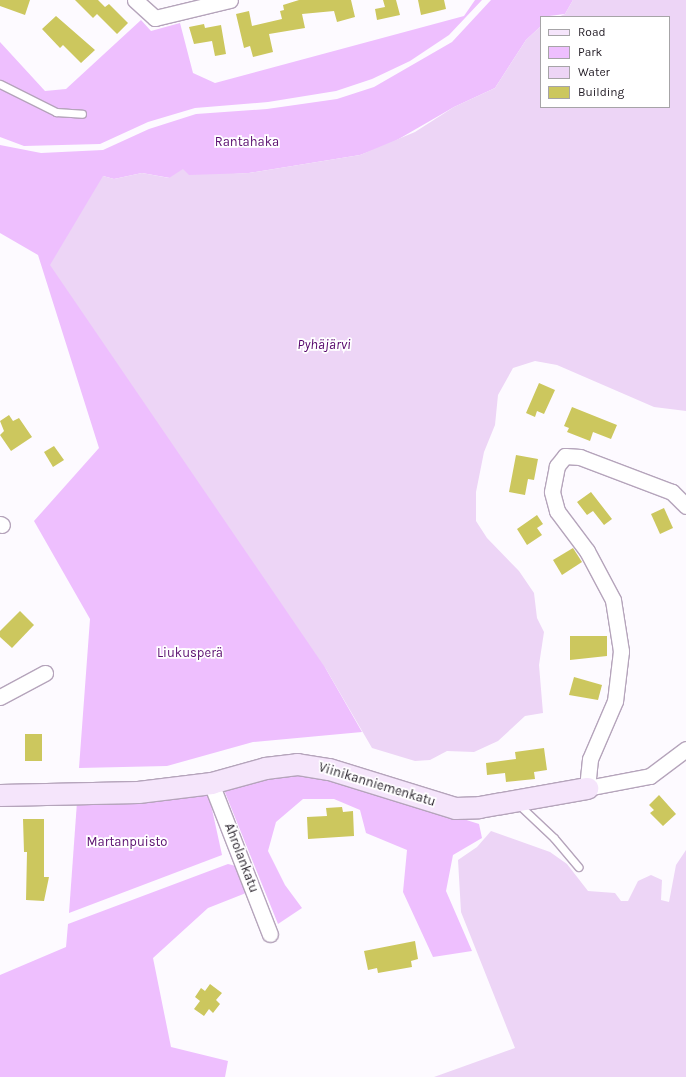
<!DOCTYPE html>
<meta charset="utf-8">
<style>
body{margin:0}
#map{position:relative;width:686px;height:1077px;overflow:hidden;background:#fdfaff;font-family:Karla,sans-serif}
div>[style]{position:absolute}
.green>*{inset:0;background:#eebffe}
.water>*{inset:0;background:#edd5f6}
.building>*{inset:0;background:#ccc75e}
.roads{filter:drop-shadow(1px 0 #b5a4bb) drop-shadow(-1px 0 #b5a4bb) drop-shadow(0 1px #b5a4bb) drop-shadow(0 -1px #b5a4bb)}
.lane>*{height:7px;margin:-3.5px;padding:0 3.5px;transform-origin:3.5px;border-radius:3.5px;background:#fff}
.street>*{height:15px;margin:-7.5px;padding:0 7.5px;transform-origin:7.5px;border-radius:7.5px;background:#fff}
.secondary>*{height:21px;margin:-10.5px;padding:0 10.5px;transform-origin:10.5px;border-radius:10.5px;background:#f5e5fb}
span{translate:-50% -50%;white-space:nowrap;text-align:center;line-height:1.15;-webkit-text-stroke:3.5px #fff;paint-order:stroke}
.park-label{font-size:13px;color:#5b0f70}
.street-label{font-size:13px;color:#211b24}
.water-label{font-size:14px;color:#55056a;font-style:italic}
.legend{position:absolute;left:540px;top:16px;width:130px;height:92px;box-sizing:border-box;background:#fff;border:1px solid #a6a4a7;margin:0;padding:5px 7px;list-style:none;font-size:12px;color:#211b24}
.legend li{display:flex;align-items:center;gap:8px;height:20px}
.legend b{width:20px;border:1px solid #a6a4a7}
</style>
<div id="map">
<div class="green">
<i style="clip-path:polygon(475px 0,482px 0,449px 35px,410px 61px,372px 79px,336px 91px,268px 102px,195px 108px,148px 122px,100px 144px,24px 146px,0 137px,0 88px,55px 114px,71px 117px,87px 114px,83px 111px,63px 111px,38px 101px,0 81px,0 42px,45px 91px,66px 89px,141px 20px,151px 31px,180px 23px,193px 73px,215px 83px,464px 16px)"></i>
<i style="clip-path:polygon(491px 0,573px 0,565px 14px,541px 17px,541px 26px,526px 40px,495px 88px,454px 107px,390px 144px,360px 155px,249px 173px,170px 178px,142px 173px,114px 179px,103px 176px,326px 669px,362px 732px,253px 742px,167px 766px,79px 768px,90px 619px,34px 521px,99px 448px,38px 255px,0 233px,0 145px,41px 153px,103px 150px,149px 129px,196px 114px,267px 109px,337px 99px,374px 87px,452px 42px)"></i>
<i style="clip-path:polygon(277px 775px,332px 777px,479px 824px,482px 838px,453px 855px,446px 891px,472px 951px,433px 957px,403px 892px,407px 850px,366px 833px,360px 810px,334px 799px,303px 799px,276px 822px,268px 851px,285px 885px,302px 908px,278px 924px,224px 790px)"></i>
<i style="clip-path:polygon(208px 791px,222px 855px,69px 913px,77px 802px)"></i>
<i style="clip-path:polygon(228px 864px,236px 866px,246px 893px,208px 908px,153px 958px,171px 1047px,228px 1061px,225px 1077px,0 1077px,0 975px,66px 947px,68px 924px)"></i>
</div>
<div class="water">
<i style="clip-path:polygon(573px 0,686px 0,686px 411px,654px 407px,557px 365px,535px 361px,513px 368px,498px 395px,495px 425px,484px 452px,476px 492px,476px 521px,487px 538px,519px 571px,534px 593px,537px 618px,544px 632px,539px 665px,543px 713px,525px 716px,498px 741px,474px 752px,447px 751px,430px 760px,415px 761px,372px 748px,326px 669px,50px 265px,103px 176px,114px 179px,142px 173px,169px 178px,183px 169px,189px 175px,249px 173px,360px 155px,415px 132px,454px 107px,495px 88px,526px 40px,541px 26px,541px 107px,669px 107px,669px 17px,558px 17px,565px 14px)"></i>
<i style="clip-path:polygon(491px 831px,550px 852px,567px 864px,588px 891px,615px 893px,621px 901px,628px 901px,638px 881px,651px 875px,662px 880px,661px 900px,669px 902px,676px 865px,686px 850px,686px 1077px,434px 1077px,515px 1048px,461px 912px,458px 860px,477px 847px)"></i>
</div>
<div class="building">
<i style="clip-path:polygon(0 0,30px 0,25px 15px,0 6px)"></i>
<i style="clip-path:polygon(75px 0,98px 0,105px 7px,109px 4px,128px 23px,117px 34px,97px 14px,93px 18px)"></i>
<i style="clip-path:polygon(299px 0,351px 0,355px 17px,337px 22px,334px 11px,302px 14px,305px 28px,269px 34px,273px 52px,253px 57px,250px 46px,244px 48px,236px 14px,249px 11px,252px 26px,282px 19px,280px 11px,284px 10px,283px 5px)"></i>
<i style="clip-path:polygon(383px 0,396px 0,400px 15px,377px 20px,375px 9px,385px 7px)"></i>
<i style="clip-path:polygon(418px 0,444px 0,446px 9px,421px 15px)"></i>
<i style="clip-path:polygon(56px 16px,95px 50px,81px 63px,63px 45px,60px 48px,42px 29px)"></i>
<i style="clip-path:polygon(204px 24px,205px 28px,221px 25px,226px 54px,215px 56px,212px 41px,194px 44px,189px 27px)"></i>
<i style="clip-path:polygon(539px 383px,555px 390px,544px 414px,537px 411px,535px 417px,526px 413px)"></i>
<i style="clip-path:polygon(572px 407px,617px 425px,611px 439px,593px 432px,590px 441px,567px 432px,569px 428px,564px 426px)"></i>
<i style="clip-path:polygon(9px 415px,13px 421px,19px 418px,32px 437px,11px 451px,0 435px,4px 431px,0 421px)"></i>
<i style="clip-path:polygon(54px 446px,64px 460px,53px 467px,44px 452px)"></i>
<i style="clip-path:polygon(516px 455px,538px 459px,534px 480px,528px 479px,525px 495px,509px 492px)"></i>
<i style="clip-path:polygon(591px 492px,612px 519px,604px 525px,593px 511px,587px 515px,577px 502px)"></i>
<i style="clip-path:polygon(664px 508px,673px 528px,660px 534px,651px 514px)"></i>
<i style="clip-path:polygon(537px 515px,543px 524px,537px 528px,542px 535px,527px 545px,517px 529px)"></i>
<i style="clip-path:polygon(573px 548px,582px 562px,562px 575px,553px 560px)"></i>
<i style="clip-path:polygon(20px 611px,34px 625px,12px 648px,0 637px,0 631px)"></i>
<i style="clip-path:polygon(570px 636px,607px 636px,607px 656px,570px 660px)"></i>
<i style="clip-path:polygon(574px 677px,602px 685px,598px 700px,569px 695px)"></i>
<i style="clip-path:polygon(25px 734px,42px 734px,42px 761px,25px 761px)"></i>
<i style="clip-path:polygon(544px 748px,547px 770px,534px 772px,535px 779px,506px 782px,505px 773px,487px 775px,486px 763px,516px 759px,515px 752px)"></i>
<i style="clip-path:polygon(659px 795px,676px 814px,663px 826px,650px 813px,654px 810px,649px 805px)"></i>
<i style="clip-path:polygon(342px 807px,343px 812px,353px 811px,354px 836px,308px 839px,307px 817px,327px 816px,326px 808px)"></i>
<i style="clip-path:polygon(23px 819px,44px 819px,44px 877px,49px 877px,44px 901px,26px 900px,27px 852px,24px 852px)"></i>
<i style="clip-path:polygon(415px 941px,418px 959px,411px 961px,412px 967px,378px 973px,377px 968px,368px 970px,364px 951px)"></i>
<i style="clip-path:polygon(210px 984px,222px 993px,216px 1000px,220px 1004px,213px 1013px,209px 1009px,204px 1016px,194px 1009px,200px 1001px,195px 997px,201px 988px,205px 991px)"></i>
</div>
<div class="roads">
<div class="lane">
<i style="left:0;top:84px;width:63px;rotate:26.6deg"></i>
<i style="left:56px;top:112px;width:26px;rotate:4deg"></i>
<i style="left:517px;top:803px;width:51px;rotate:43.4deg"></i>
<i style="left:554px;top:838px;width:38px;rotate:50deg"></i>
</div>
<div class="street">
<i style="left:135px;top:0;width:27px;rotate:42deg"></i>
<i style="left:155px;top:18px;width:77px;rotate:-13.5deg"></i>
<i style="left:686px;top:506px;width:20px;rotate:-135deg"></i>
<i style="left:672px;top:492px;width:98px;rotate:-159.2deg"></i>
<i style="left:580px;top:457px;width:15px;rotate:-176deg"></i>
<i style="left:565px;top:456px;width:13px;rotate:129deg"></i>
<i style="left:557px;top:466px;width:26px;rotate:101deg"></i>
<i style="left:552px;top:492px;width:20px;rotate:75deg"></i>
<i style="left:557px;top:511px;width:50px;rotate:53.1deg"></i>
<i style="left:587px;top:551px;width:55px;rotate:62deg"></i>
<i style="left:613px;top:600px;width:52px;rotate:81.1deg"></i>
<i style="left:621px;top:651px;width:50px;rotate:96.8deg"></i>
<i style="left:615px;top:701px;width:63px;rotate:113.3deg"></i>
<i style="left:590px;top:759px;width:29px;rotate:96deg"></i>
<i style="left:587px;top:788px;width:64px;rotate:-10.8deg"></i>
<i style="left:650px;top:776px;width:45px;rotate:-36.9deg"></i>
<i style="left:0;top:524px;width:2px;rotate:27deg"></i>
<i style="left:0;top:697px;width:51px;rotate:-28.1deg"></i>
<i style="left:211px;top:783px;width:162px;rotate:68.7deg"></i>
</div>
<div class="secondary">
<i style="left:0;top:795px;width:138px;rotate:-1.2deg"></i>
<i style="left:138px;top:792px;width:74px;rotate:-7deg"></i>
<i style="left:211px;top:783px;width:56px;rotate:-15.5deg"></i>
<i style="left:265px;top:768px;width:32px;rotate:-7deg"></i>
<i style="left:297px;top:764px;width:32px;rotate:9deg"></i>
<i style="left:329px;top:769px;width:132px;rotate:17.2deg"></i>
<i style="left:455px;top:808px;width:24px;rotate:-2deg"></i>
<i style="left:479px;top:807px;width:110px;rotate:-10deg"></i>
</div>
</div>
<div class="park-label">
<span style="left:247px;top:142px">Rantahaka</span>
<span style="left:190px;top:653px">Liukusperä</span>
<span style="left:127px;top:842px">Martanpuisto</span>
</div>
<div class="street-label">
<span style="left:377px;top:785px;rotate:17deg">Viinikanniemenkatu</span>
<span style="left:241px;top:858px;rotate:69deg">Ahrolankatu</span>
</div>
<div class="water-label">
<span style="left:324px;top:345px">Pyhäjärvi</span>
</div>
<ul class="legend">
<li><b style="height:5px;background:#f5e5fb"></b>Road</li>
<li><b style="height:11px;background:#eebffe"></b>Park</li>
<li><b style="height:11px;background:#edd5f6"></b>Water</li>
<li><b style="height:11px;background:#ccc75e"></b>Building</li>
</ul>
</div>
